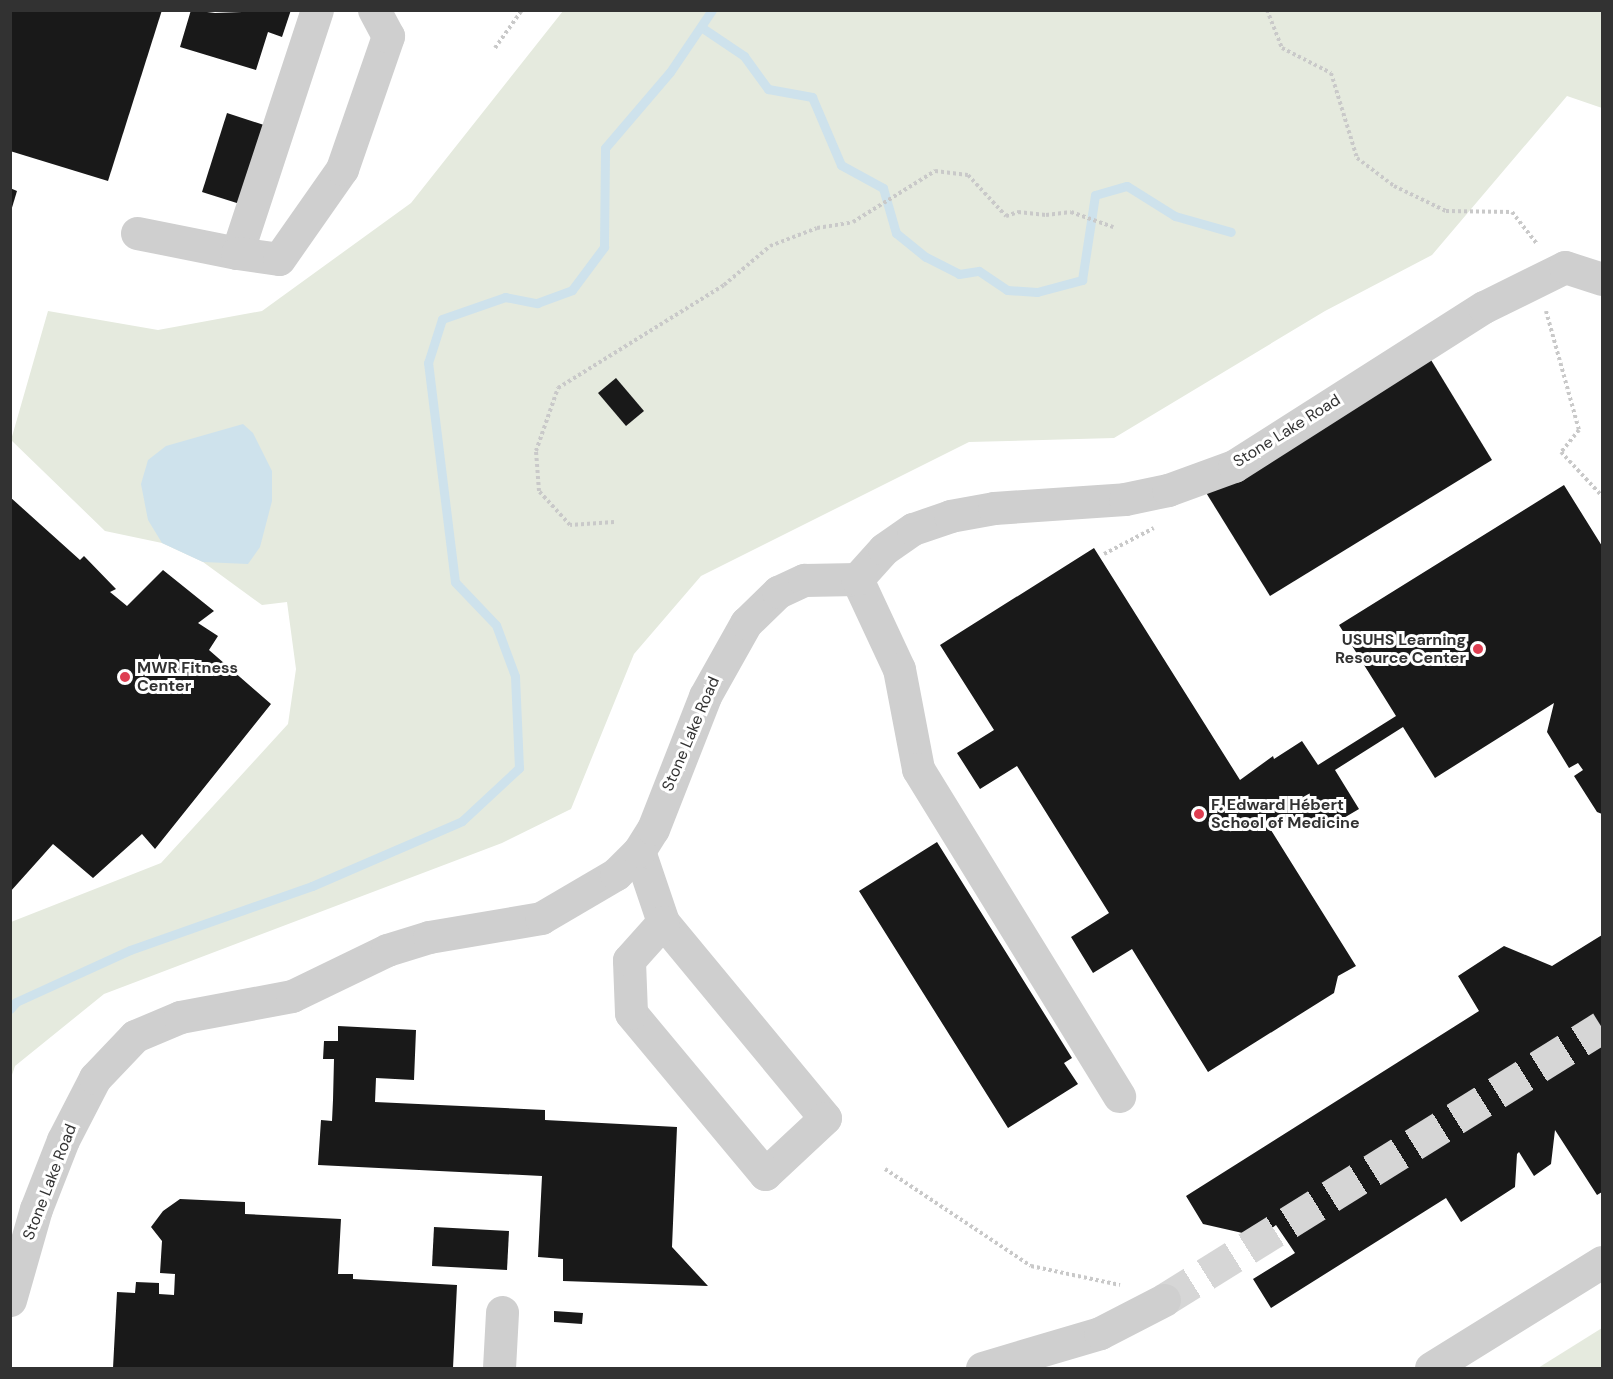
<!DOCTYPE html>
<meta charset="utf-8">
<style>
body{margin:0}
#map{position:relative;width:1613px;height:1379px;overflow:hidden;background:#fff;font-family:"DM Sans",sans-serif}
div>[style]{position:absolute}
.green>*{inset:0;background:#e5eade}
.water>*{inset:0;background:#cee2ec}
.stream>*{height:9px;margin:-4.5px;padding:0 4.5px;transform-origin:4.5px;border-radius:4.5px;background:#cee2ec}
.building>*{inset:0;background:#191919}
.minor-tunnel>*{height:33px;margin-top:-16.5px;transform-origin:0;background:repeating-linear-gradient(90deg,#d6d6d6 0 33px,transparent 0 49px)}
.path>*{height:4px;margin-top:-2px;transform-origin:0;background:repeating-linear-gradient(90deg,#c9c9c9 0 3px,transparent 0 6px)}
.minor>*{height:33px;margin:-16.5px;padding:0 16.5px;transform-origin:16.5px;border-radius:16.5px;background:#cfcfcf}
.dots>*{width:16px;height:16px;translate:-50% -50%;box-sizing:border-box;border:3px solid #fff;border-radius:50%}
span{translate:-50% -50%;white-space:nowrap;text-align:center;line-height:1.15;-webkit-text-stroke:6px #fff;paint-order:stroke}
.street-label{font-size:16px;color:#323232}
.poi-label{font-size:16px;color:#323232;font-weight:700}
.right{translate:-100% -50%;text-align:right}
.left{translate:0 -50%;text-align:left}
.frame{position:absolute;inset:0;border:12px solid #323232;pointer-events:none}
</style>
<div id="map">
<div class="green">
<i style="clip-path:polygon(563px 11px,1602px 11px,1602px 108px,1567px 96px,1432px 255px,1325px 311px,1114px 438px,969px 442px,701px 576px,634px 654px,571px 809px,502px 843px,104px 994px,15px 1066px,11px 1078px,11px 922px,161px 863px,288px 724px,296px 669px,287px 602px,262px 605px,203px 562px,162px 543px,105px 531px,11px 440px,48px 311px,158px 330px,262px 311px,411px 203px)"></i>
<i style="clip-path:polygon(1602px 1328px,1602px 1368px,1538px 1368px)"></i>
</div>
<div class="water">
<i style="clip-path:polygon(243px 424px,253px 433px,272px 471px,272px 501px,260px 547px,248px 564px,203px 562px,162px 543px,148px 520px,141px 484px,148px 460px,166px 446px)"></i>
</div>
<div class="stream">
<i style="left:701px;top:27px;width:52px;rotate:34deg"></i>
<i style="left:744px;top:56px;width:41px;rotate:54deg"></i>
<i style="left:768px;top:89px;width:45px;rotate:10.3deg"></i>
<i style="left:812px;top:97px;width:74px;rotate:66.9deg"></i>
<i style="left:841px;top:165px;width:48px;rotate:28.7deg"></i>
<i style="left:883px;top:188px;width:47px;rotate:73.9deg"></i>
<i style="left:896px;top:233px;width:38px;rotate:39deg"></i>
<i style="left:926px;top:257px;width:37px;rotate:27deg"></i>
<i style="left:959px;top:274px;width:20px;rotate:-9deg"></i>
<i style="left:979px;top:271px;width:34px;rotate:34deg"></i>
<i style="left:1007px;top:290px;width:30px;rotate:4deg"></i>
<i style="left:1037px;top:292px;width:47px;rotate:-14.9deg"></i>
<i style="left:1082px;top:280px;width:86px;rotate:-81.3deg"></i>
<i style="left:1095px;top:195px;width:33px;rotate:-16deg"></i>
<i style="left:1127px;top:186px;width:57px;rotate:32deg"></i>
<i style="left:1175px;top:216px;width:58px;rotate:15.9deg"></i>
<i style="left:10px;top:1009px;width:9px;rotate:-49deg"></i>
<i style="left:16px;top:1002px;width:125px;rotate:-24.5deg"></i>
<i style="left:130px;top:950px;width:193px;rotate:-19.4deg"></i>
<i style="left:312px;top:886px;width:163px;rotate:-23.4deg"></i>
<i style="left:462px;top:821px;width:78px;rotate:-42.9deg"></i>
<i style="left:519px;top:768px;width:92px;rotate:-92.5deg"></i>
<i style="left:515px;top:676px;width:54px;rotate:-110.4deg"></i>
<i style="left:496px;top:625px;width:59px;rotate:-133.6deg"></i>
<i style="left:455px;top:582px;width:221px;rotate:-97deg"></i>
<i style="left:428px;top:363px;width:46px;rotate:-72.3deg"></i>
<i style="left:442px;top:319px;width:67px;rotate:-19.2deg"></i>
<i style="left:505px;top:297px;width:33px;rotate:11deg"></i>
<i style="left:537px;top:303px;width:37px;rotate:-20deg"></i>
<i style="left:572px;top:290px;width:54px;rotate:-53.3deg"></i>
<i style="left:604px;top:247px;width:99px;rotate:-89.4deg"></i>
<i style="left:605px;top:148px;width:100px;rotate:-49.5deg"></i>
<i style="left:670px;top:72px;width:75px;rotate:-55.9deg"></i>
</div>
<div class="building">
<i style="clip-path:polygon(10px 10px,162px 10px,108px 181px,10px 151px)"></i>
<i style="clip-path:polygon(191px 10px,215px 13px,291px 10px,282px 37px,268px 32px,256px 70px,180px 47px)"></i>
<i style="clip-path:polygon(227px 113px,264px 125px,240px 204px,202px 192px)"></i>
<i style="clip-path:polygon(10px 188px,17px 191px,11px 211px,10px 211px)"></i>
<i style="clip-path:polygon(1428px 355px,1492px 460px,1270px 596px,1205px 491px)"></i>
<i style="clip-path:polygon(616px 378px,644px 411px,626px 426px,598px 393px)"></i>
<i style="clip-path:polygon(1564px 485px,1602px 546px,1602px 814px,1597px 812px,1574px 776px,1583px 770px,1578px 763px,1569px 768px,1547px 732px,1554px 703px,1435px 778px,1403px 727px,1335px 770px,1359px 809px,1325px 829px,1281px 820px,1269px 827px,1356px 966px,1338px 976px,1334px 993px,1208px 1072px,1132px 949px,1093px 973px,1071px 937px,1109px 913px,1017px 766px,980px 789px,957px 753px,994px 730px,940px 645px,1094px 548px,1240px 780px,1273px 756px,1274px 759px,1302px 741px,1318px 765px,1396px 716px,1339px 625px)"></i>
<i style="clip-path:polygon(10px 497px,80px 560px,84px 556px,116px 589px,110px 592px,127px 606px,163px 570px,214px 611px,198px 623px,218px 636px,209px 650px,271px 704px,155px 849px,142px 834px,93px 878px,53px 844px,10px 892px)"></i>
<i style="clip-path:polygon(937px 842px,1072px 1058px,1064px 1063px,1078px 1084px,1008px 1128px,859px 891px)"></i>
<i style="clip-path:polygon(1602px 935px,1602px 1192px,1597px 1195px,1555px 1130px,1551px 1164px,1534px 1176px,1519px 1152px,1517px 1154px,1515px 1187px,1461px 1222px,1446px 1198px,1271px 1308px,1253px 1279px,1295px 1253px,1276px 1225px,1260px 1237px,1203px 1224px,1186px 1196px,1479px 1011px,1458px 976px,1504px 946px,1552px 966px)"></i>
<i style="clip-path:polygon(338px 1026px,416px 1030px,414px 1080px,376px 1078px,375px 1102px,545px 1110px,545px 1120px,677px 1127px,672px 1247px,708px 1286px,563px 1281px,563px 1259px,538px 1257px,542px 1176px,318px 1165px,321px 1120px,332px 1121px,333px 1100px,334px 1059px,323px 1059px,324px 1041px,338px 1041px)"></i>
<i style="clip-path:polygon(180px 1199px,245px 1202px,245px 1214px,341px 1219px,338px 1274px,353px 1274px,353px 1279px,457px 1285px,453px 1368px,113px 1368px,117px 1292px,135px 1293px,136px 1282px,159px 1283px,159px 1294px,174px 1295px,175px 1274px,160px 1273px,162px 1241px,151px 1227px,163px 1211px)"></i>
<i style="clip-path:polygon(434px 1227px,509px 1231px,507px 1270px,432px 1266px)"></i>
<i style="clip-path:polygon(554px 1311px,583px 1313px,582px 1324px,554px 1322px)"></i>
</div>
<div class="minor-tunnel">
<i style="left:1164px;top:1300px;width:516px;rotate:-31.93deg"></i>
</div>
<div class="path">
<i style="left:1267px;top:10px;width:41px;rotate:68.5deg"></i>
<i style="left:1282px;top:48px;width:55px;rotate:27deg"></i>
<i style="left:1331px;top:73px;width:89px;rotate:73deg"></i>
<i style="left:1357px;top:158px;width:46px;rotate:37.1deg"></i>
<i style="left:1394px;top:186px;width:58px;rotate:25.7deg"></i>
<i style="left:1446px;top:211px;width:66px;rotate:0.9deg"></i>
<i style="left:1512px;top:212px;width:41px;rotate:52deg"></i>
<i style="left:495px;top:48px;width:47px;rotate:-54.6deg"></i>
<i style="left:1546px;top:311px;width:123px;rotate:74.5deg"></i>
<i style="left:1579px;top:430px;width:28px;rotate:129deg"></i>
<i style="left:1561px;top:452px;width:60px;rotate:47deg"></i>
<i style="left:614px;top:522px;width:44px;rotate:176.1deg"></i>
<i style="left:570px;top:525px;width:46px;rotate:-132.4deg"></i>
<i style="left:539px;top:491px;width:40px;rotate:-94.3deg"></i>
<i style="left:536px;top:451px;width:67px;rotate:-70.8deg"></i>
<i style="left:558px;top:388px;width:195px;rotate:-31.8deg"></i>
<i style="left:724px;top:285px;width:60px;rotate:-40.3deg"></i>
<i style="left:770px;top:246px;width:50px;rotate:-21deg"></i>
<i style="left:817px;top:228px;width:36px;rotate:-9deg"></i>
<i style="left:853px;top:222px;width:97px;rotate:-31.9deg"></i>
<i style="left:935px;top:171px;width:33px;rotate:7deg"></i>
<i style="left:968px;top:175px;width:56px;rotate:47.2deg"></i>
<i style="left:1006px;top:216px;width:13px;rotate:-18deg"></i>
<i style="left:1018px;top:212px;width:28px;rotate:6deg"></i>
<i style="left:1046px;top:215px;width:25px;rotate:-7deg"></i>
<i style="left:1071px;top:212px;width:45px;rotate:19.7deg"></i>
<i style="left:1104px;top:554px;width:56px;rotate:-27.5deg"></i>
<i style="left:885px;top:1169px;width:175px;rotate:33.6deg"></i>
<i style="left:1031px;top:1266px;width:91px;rotate:12.1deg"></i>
</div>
<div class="minor">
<i style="left:137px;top:233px;width:102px;rotate:11.3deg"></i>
<i style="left:237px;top:253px;width:256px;rotate:-71.8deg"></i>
<i style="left:237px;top:253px;width:42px;rotate:8.1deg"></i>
<i style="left:279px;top:259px;width:110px;rotate:-55deg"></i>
<i style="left:342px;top:169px;width:141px;rotate:-70.9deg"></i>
<i style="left:388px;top:36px;width:30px;rotate:-118deg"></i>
<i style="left:857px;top:579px;width:99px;rotate:65deg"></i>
<i style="left:899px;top:669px;width:102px;rotate:79.2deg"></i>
<i style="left:918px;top:769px;width:384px;rotate:58.4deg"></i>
<i style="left:639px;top:851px;width:75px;rotate:71.3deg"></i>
<i style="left:663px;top:922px;width:254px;rotate:50.4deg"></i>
<i style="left:825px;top:1118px;width:82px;rotate:137deg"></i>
<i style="left:765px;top:1174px;width:209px;rotate:-129.8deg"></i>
<i style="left:631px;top:1013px;width:53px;rotate:-92.2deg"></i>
<i style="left:629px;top:960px;width:51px;rotate:-48.2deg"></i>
<i style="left:10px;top:1300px;width:95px;rotate:-74.1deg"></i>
<i style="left:36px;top:1209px;width:74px;rotate:-68.6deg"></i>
<i style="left:63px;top:1140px;width:70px;rotate:-62.7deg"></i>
<i style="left:95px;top:1078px;width:58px;rotate:-46.4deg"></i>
<i style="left:135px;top:1036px;width:49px;rotate:-22.9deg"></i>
<i style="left:180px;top:1017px;width:114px;rotate:-10.6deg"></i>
<i style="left:292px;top:996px;width:106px;rotate:-25.8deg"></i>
<i style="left:387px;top:950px;width:44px;rotate:-17.2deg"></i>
<i style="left:429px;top:937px;width:114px;rotate:-9.6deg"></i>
<i style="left:541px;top:918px;width:87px;rotate:-30.4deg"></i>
<i style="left:616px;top:874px;width:33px;rotate:-45deg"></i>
<i style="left:639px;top:851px;width:26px;rotate:-58deg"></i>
<i style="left:653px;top:829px;width:143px;rotate:-68.6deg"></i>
<i style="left:705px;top:696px;width:84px;rotate:-60.7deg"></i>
<i style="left:746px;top:623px;width:45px;rotate:-44.1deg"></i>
<i style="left:778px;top:592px;width:29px;rotate:-25deg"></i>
<i style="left:804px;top:580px;width:53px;rotate:-1.1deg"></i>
<i style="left:857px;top:579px;width:40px;rotate:-48deg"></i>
<i style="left:884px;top:549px;width:35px;rotate:-35deg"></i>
<i style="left:913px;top:529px;width:39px;rotate:-19deg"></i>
<i style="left:950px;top:516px;width:45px;rotate:-10.3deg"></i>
<i style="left:994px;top:508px;width:131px;rotate:-3.9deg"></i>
<i style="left:1125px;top:499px;width:44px;rotate:-11.8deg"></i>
<i style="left:1168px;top:490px;width:70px;rotate:-20deg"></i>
<i style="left:1234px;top:466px;width:296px;rotate:-32.5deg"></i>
<i style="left:1484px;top:307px;width:90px;rotate:-26.3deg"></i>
<i style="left:1565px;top:267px;width:39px;rotate:18deg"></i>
<i style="left:499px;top:1368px;width:56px;rotate:-86.9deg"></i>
<i style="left:982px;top:1368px;width:123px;rotate:-16.5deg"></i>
<i style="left:1100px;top:1333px;width:72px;rotate:-27.3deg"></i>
<i style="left:1431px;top:1368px;width:201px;rotate:-31.8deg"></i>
</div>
<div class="dots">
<i style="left:1478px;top:649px;background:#de3e51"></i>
<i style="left:125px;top:677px;background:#de3e51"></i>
<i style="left:1199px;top:814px;background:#de3e51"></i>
</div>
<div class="street-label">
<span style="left:1287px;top:431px;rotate:-32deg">Stone Lake Road</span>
<span style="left:691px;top:734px;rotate:-67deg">Stone Lake Road</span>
<span style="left:50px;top:1182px;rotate:-69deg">Stone Lake Road</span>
</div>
<div class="poi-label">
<span class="right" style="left:1466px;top:649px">USUHS Learning<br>Resource Center</span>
<span class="left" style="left:137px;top:677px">MWR Fitness<br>Center</span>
<span class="left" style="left:1211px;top:814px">F. Edward Hébert<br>School of Medicine</span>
</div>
<div class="frame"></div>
</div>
